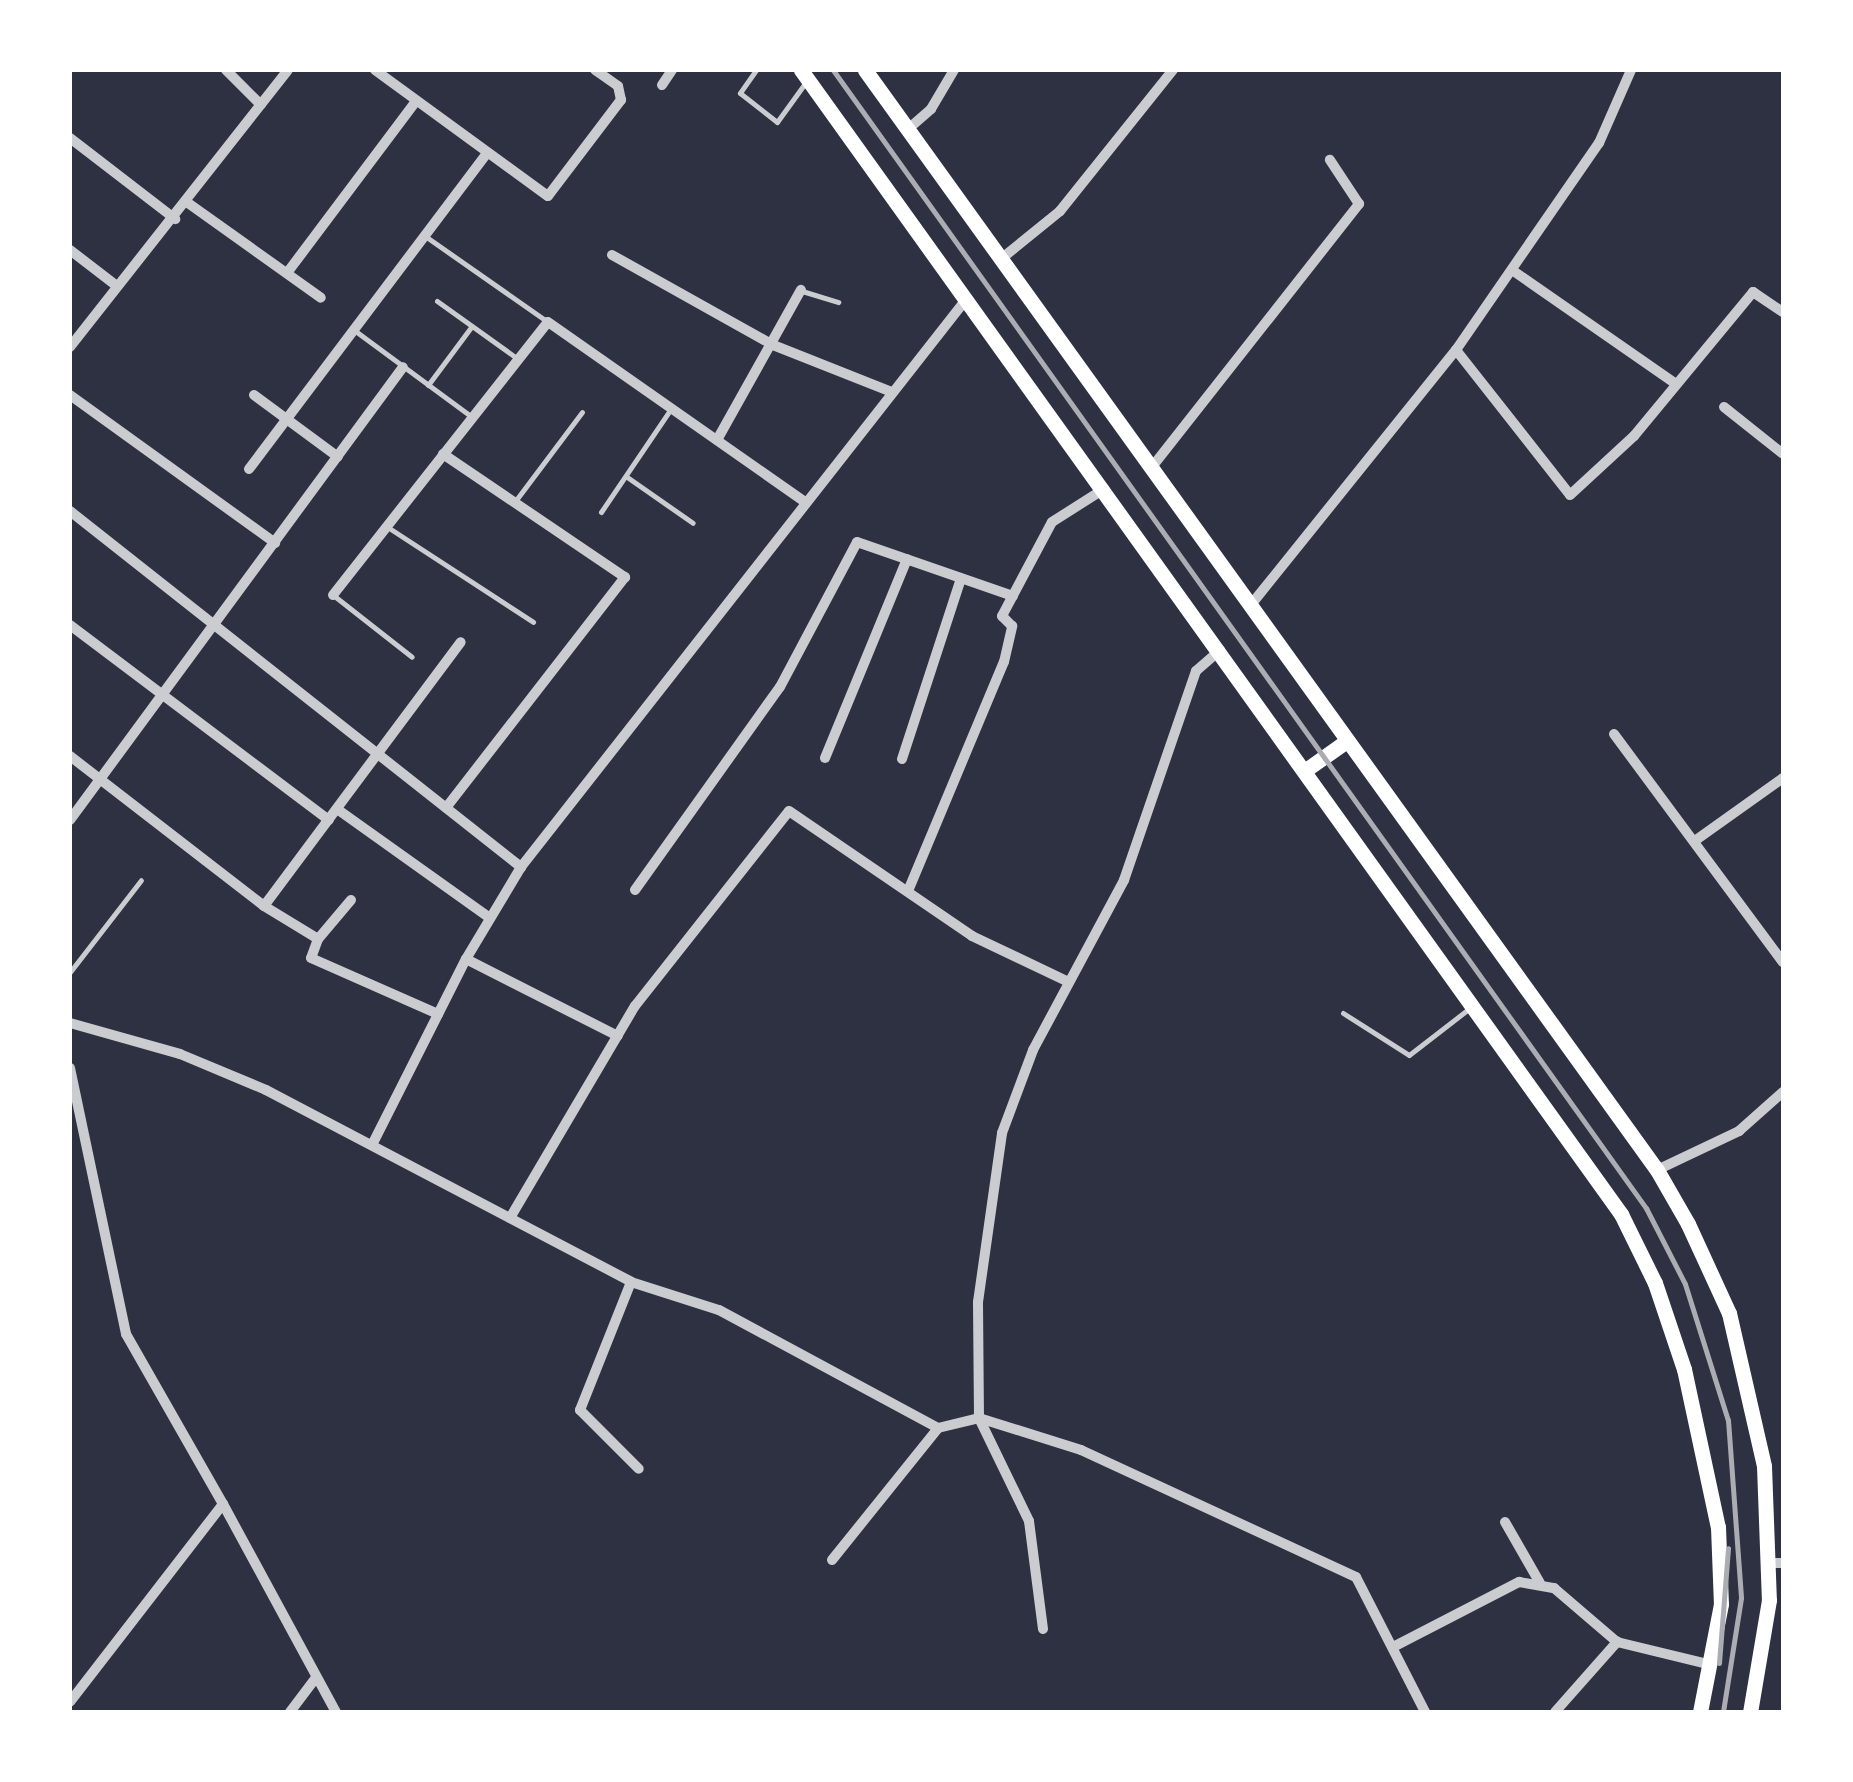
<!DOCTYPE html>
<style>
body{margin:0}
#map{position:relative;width:1853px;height:1782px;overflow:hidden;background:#2d3142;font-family:Helvetica,sans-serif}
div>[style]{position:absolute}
.service>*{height:5px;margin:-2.5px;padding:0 2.5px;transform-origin:2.5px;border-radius:2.5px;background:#caccd0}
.minor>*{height:10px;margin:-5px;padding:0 5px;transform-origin:5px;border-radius:5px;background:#caccd0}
.primary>*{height:15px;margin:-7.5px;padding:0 7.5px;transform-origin:7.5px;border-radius:7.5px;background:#fff}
.rail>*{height:5px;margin:-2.5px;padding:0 2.5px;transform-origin:2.5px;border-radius:2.5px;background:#abadb3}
span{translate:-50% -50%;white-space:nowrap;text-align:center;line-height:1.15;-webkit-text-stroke:8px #fff;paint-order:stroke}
.frame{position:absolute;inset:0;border:72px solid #fff;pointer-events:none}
</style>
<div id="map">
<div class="service">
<i style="left:756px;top:70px;width:28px;rotate:125deg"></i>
<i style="left:740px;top:93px;width:47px;rotate:38.1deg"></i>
<i style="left:777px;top:122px;width:49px;rotate:-54.1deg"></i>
<i style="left:425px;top:236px;width:150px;rotate:35deg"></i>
<i style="left:802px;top:291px;width:38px;rotate:17deg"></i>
<i style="left:437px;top:301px;width:100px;rotate:35.6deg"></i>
<i style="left:354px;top:330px;width:147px;rotate:36.4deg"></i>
<i style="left:428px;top:385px;width:72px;rotate:-53.4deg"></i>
<i style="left:627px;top:477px;width:80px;rotate:34.9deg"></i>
<i style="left:516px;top:500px;width:110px;rotate:-53.1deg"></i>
<i style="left:601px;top:512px;width:123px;rotate:-55.9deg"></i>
<i style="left:389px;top:528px;width:172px;rotate:33.1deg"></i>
<i style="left:333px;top:595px;width:100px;rotate:38.1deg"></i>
<i style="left:70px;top:972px;width:116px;rotate:-52.3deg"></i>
<i style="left:1343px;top:1013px;width:78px;rotate:32.5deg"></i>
<i style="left:1409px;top:1055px;width:78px;rotate:-37.7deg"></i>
</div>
<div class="minor">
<i style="left:226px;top:70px;width:49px;rotate:45deg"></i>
<i style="left:375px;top:70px;width:214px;rotate:36.1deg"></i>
<i style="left:548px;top:196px;width:121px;rotate:-52.8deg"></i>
<i style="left:621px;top:100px;width:14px;rotate:-102deg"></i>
<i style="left:618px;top:86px;width:28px;rotate:-145deg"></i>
<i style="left:662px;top:85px;width:18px;rotate:-56deg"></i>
<i style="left:907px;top:130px;width:32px;rotate:-41deg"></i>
<i style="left:931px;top:109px;width:45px;rotate:-59.5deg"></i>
<i style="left:70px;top:138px;width:133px;rotate:37.6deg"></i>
<i style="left:188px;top:203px;width:163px;rotate:35.5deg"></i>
<i style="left:70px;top:250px;width:59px;rotate:37.5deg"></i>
<i style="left:612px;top:255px;width:184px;rotate:29.2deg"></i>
<i style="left:773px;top:345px;width:128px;rotate:21.6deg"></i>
<i style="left:1001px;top:259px;width:76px;rotate:-39.1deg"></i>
<i style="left:1060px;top:211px;width:181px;rotate:-51.3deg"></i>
<i style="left:1512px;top:270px;width:200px;rotate:34.8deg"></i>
<i style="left:287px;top:273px;width:215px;rotate:-53.1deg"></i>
<i style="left:70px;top:347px;width:352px;rotate:-51.8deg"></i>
<i style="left:1456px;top:350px;width:184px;rotate:51.8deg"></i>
<i style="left:1570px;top:495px;width:87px;rotate:-42.7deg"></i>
<i style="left:1634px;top:436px;width:187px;rotate:-50.4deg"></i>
<i style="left:1753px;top:292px;width:36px;rotate:34deg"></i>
<i style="left:70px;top:395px;width:253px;rotate:35.8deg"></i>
<i style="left:254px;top:395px;width:104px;rotate:36.4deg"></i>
<i style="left:1724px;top:407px;width:75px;rotate:38.5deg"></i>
<i style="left:717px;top:440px;width:172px;rotate:-60.8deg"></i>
<i style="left:443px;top:454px;width:220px;rotate:34.1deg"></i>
<i style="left:625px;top:577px;width:292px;rotate:127.8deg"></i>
<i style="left:1152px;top:467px;width:335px;rotate:-51.8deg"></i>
<i style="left:1359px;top:204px;width:53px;rotate:-123.4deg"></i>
<i style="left:249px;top:469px;width:396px;rotate:-53deg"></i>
<i style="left:70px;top:511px;width:575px;rotate:38.29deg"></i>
<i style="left:333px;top:595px;width:347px;rotate:-51.8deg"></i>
<i style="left:548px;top:322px;width:314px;rotate:35deg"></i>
<i style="left:1250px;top:606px;width:329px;rotate:-51.2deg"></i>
<i style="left:1456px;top:350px;width:252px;rotate:-55.4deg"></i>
<i style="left:1599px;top:143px;width:80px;rotate:-66.3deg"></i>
<i style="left:70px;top:625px;width:324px;rotate:37deg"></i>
<i style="left:1614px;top:734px;width:284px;rotate:53.5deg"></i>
<i style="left:70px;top:756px;width:245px;rotate:37.7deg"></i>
<i style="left:264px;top:906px;width:63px;rotate:31.4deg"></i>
<i style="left:825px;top:758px;width:215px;rotate:-67.6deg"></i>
<i style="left:902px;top:759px;width:190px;rotate:-71.9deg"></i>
<i style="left:337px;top:809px;width:188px;rotate:35.5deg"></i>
<i style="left:70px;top:820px;width:562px;rotate:-53.68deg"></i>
<i style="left:1696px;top:840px;width:107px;rotate:-35.5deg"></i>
<i style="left:635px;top:890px;width:249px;rotate:-54.5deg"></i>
<i style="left:780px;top:687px;width:164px;rotate:-62deg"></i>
<i style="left:857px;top:542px;width:165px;rotate:19.1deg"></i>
<i style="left:908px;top:891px;width:248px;rotate:-67.3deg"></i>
<i style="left:1004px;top:662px;width:37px;rotate:-77deg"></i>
<i style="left:1012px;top:626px;width:14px;rotate:-135deg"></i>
<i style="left:1002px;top:616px;width:106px;rotate:-62deg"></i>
<i style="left:1052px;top:522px;width:62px;rotate:-32.4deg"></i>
<i style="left:351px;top:900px;width:51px;rotate:130.2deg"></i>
<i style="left:318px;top:939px;width:20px;rotate:110deg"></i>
<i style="left:311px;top:958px;width:139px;rotate:23.8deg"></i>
<i style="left:264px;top:906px;width:329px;rotate:-53.3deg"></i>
<i style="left:466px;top:959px;width:170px;rotate:26.9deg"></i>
<i style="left:70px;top:1023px;width:114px;rotate:15.7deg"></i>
<i style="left:180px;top:1054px;width:93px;rotate:22.7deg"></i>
<i style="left:266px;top:1090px;width:412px;rotate:27.7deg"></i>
<i style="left:631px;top:1282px;width:92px;rotate:17.7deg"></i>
<i style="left:719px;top:1310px;width:249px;rotate:28.3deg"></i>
<i style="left:938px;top:1428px;width:42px;rotate:-13.7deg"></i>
<i style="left:979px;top:1418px;width:107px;rotate:17.4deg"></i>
<i style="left:1081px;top:1450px;width:303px;rotate:24.8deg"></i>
<i style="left:1356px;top:1577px;width:152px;rotate:62.9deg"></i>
<i style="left:70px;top:1068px;width:272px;rotate:78.1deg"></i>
<i style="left:126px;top:1334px;width:196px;rotate:60.3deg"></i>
<i style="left:223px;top:1504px;width:250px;rotate:127.7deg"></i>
<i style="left:372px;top:1145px;width:208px;rotate:-63.2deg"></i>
<i style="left:466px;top:959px;width:107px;rotate:-59.1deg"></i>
<i style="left:521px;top:867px;width:718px;rotate:-51.9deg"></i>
<i style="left:1657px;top:1170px;width:91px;rotate:-25.4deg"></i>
<i style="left:1739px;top:1131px;width:59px;rotate:-41.6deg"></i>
<i style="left:510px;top:1218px;width:246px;rotate:-59.5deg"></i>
<i style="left:635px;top:1006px;width:248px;rotate:-51.7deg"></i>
<i style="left:789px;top:811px;width:222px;rotate:34.3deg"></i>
<i style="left:972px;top:936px;width:107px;rotate:25.4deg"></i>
<i style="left:631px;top:1282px;width:138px;rotate:111.7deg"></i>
<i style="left:580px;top:1410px;width:83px;rotate:45deg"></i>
<i style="left:223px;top:1504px;width:237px;rotate:61.5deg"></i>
<i style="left:1505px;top:1522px;width:70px;rotate:60.2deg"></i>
<i style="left:832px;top:1560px;width:169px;rotate:-51.2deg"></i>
<i style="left:1770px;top:1563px;width:13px"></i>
<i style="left:1043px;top:1629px;width:109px;rotate:-97.4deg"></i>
<i style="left:1029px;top:1521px;width:114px;rotate:-115.9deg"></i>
<i style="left:979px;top:1418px;width:116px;rotate:-90.5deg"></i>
<i style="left:978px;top:1302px;width:171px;rotate:-81.9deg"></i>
<i style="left:1002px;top:1133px;width:89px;rotate:-69.5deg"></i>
<i style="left:1033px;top:1050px;width:193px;rotate:-61.8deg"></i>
<i style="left:1124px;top:880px;width:221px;rotate:-71deg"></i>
<i style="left:1196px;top:671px;width:32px;rotate:-41deg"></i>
<i style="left:1395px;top:1646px;width:140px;rotate:-27.3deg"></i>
<i style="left:1519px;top:1582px;width:36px;rotate:10deg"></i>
<i style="left:1554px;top:1588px;width:83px;rotate:40.6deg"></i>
<i style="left:290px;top:1712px;width:41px;rotate:-52.9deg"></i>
<i style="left:1555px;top:1712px;width:94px;rotate:-48.5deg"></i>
<i style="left:1617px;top:1642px;width:97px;rotate:13.7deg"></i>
</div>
<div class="primary">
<i style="left:801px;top:70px;width:1408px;rotate:54.37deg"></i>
<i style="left:1621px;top:1214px;width:77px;rotate:63.8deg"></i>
<i style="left:1655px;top:1283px;width:91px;rotate:71.4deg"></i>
<i style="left:1684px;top:1369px;width:162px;rotate:77.9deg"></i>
<i style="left:1718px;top:1527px;width:77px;rotate:87.8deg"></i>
<i style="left:1721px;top:1604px;width:110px;rotate:101deg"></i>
<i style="left:865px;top:70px;width:1355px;rotate:54.25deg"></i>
<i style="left:1657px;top:1170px;width:62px;rotate:60.1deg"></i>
<i style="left:1688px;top:1224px;width:98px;rotate:65.3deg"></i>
<i style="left:1729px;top:1313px;width:157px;rotate:77.1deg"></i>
<i style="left:1764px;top:1466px;width:134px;rotate:87.9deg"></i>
<i style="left:1769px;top:1600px;width:114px;rotate:99.6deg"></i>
<i style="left:1307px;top:769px;width:47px;rotate:-35.4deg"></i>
</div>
<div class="rail">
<i style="left:833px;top:70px;width:1399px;rotate:54.46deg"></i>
<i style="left:1646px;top:1208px;width:85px;rotate:62.8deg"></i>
<i style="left:1685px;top:1284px;width:143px;rotate:72.5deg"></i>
<i style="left:1728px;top:1420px;width:178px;rotate:85.8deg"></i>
<i style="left:1741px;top:1598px;width:115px;rotate:99deg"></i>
<i style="left:1719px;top:1663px;width:115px;rotate:-85.5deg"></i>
</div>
<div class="frame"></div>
</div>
